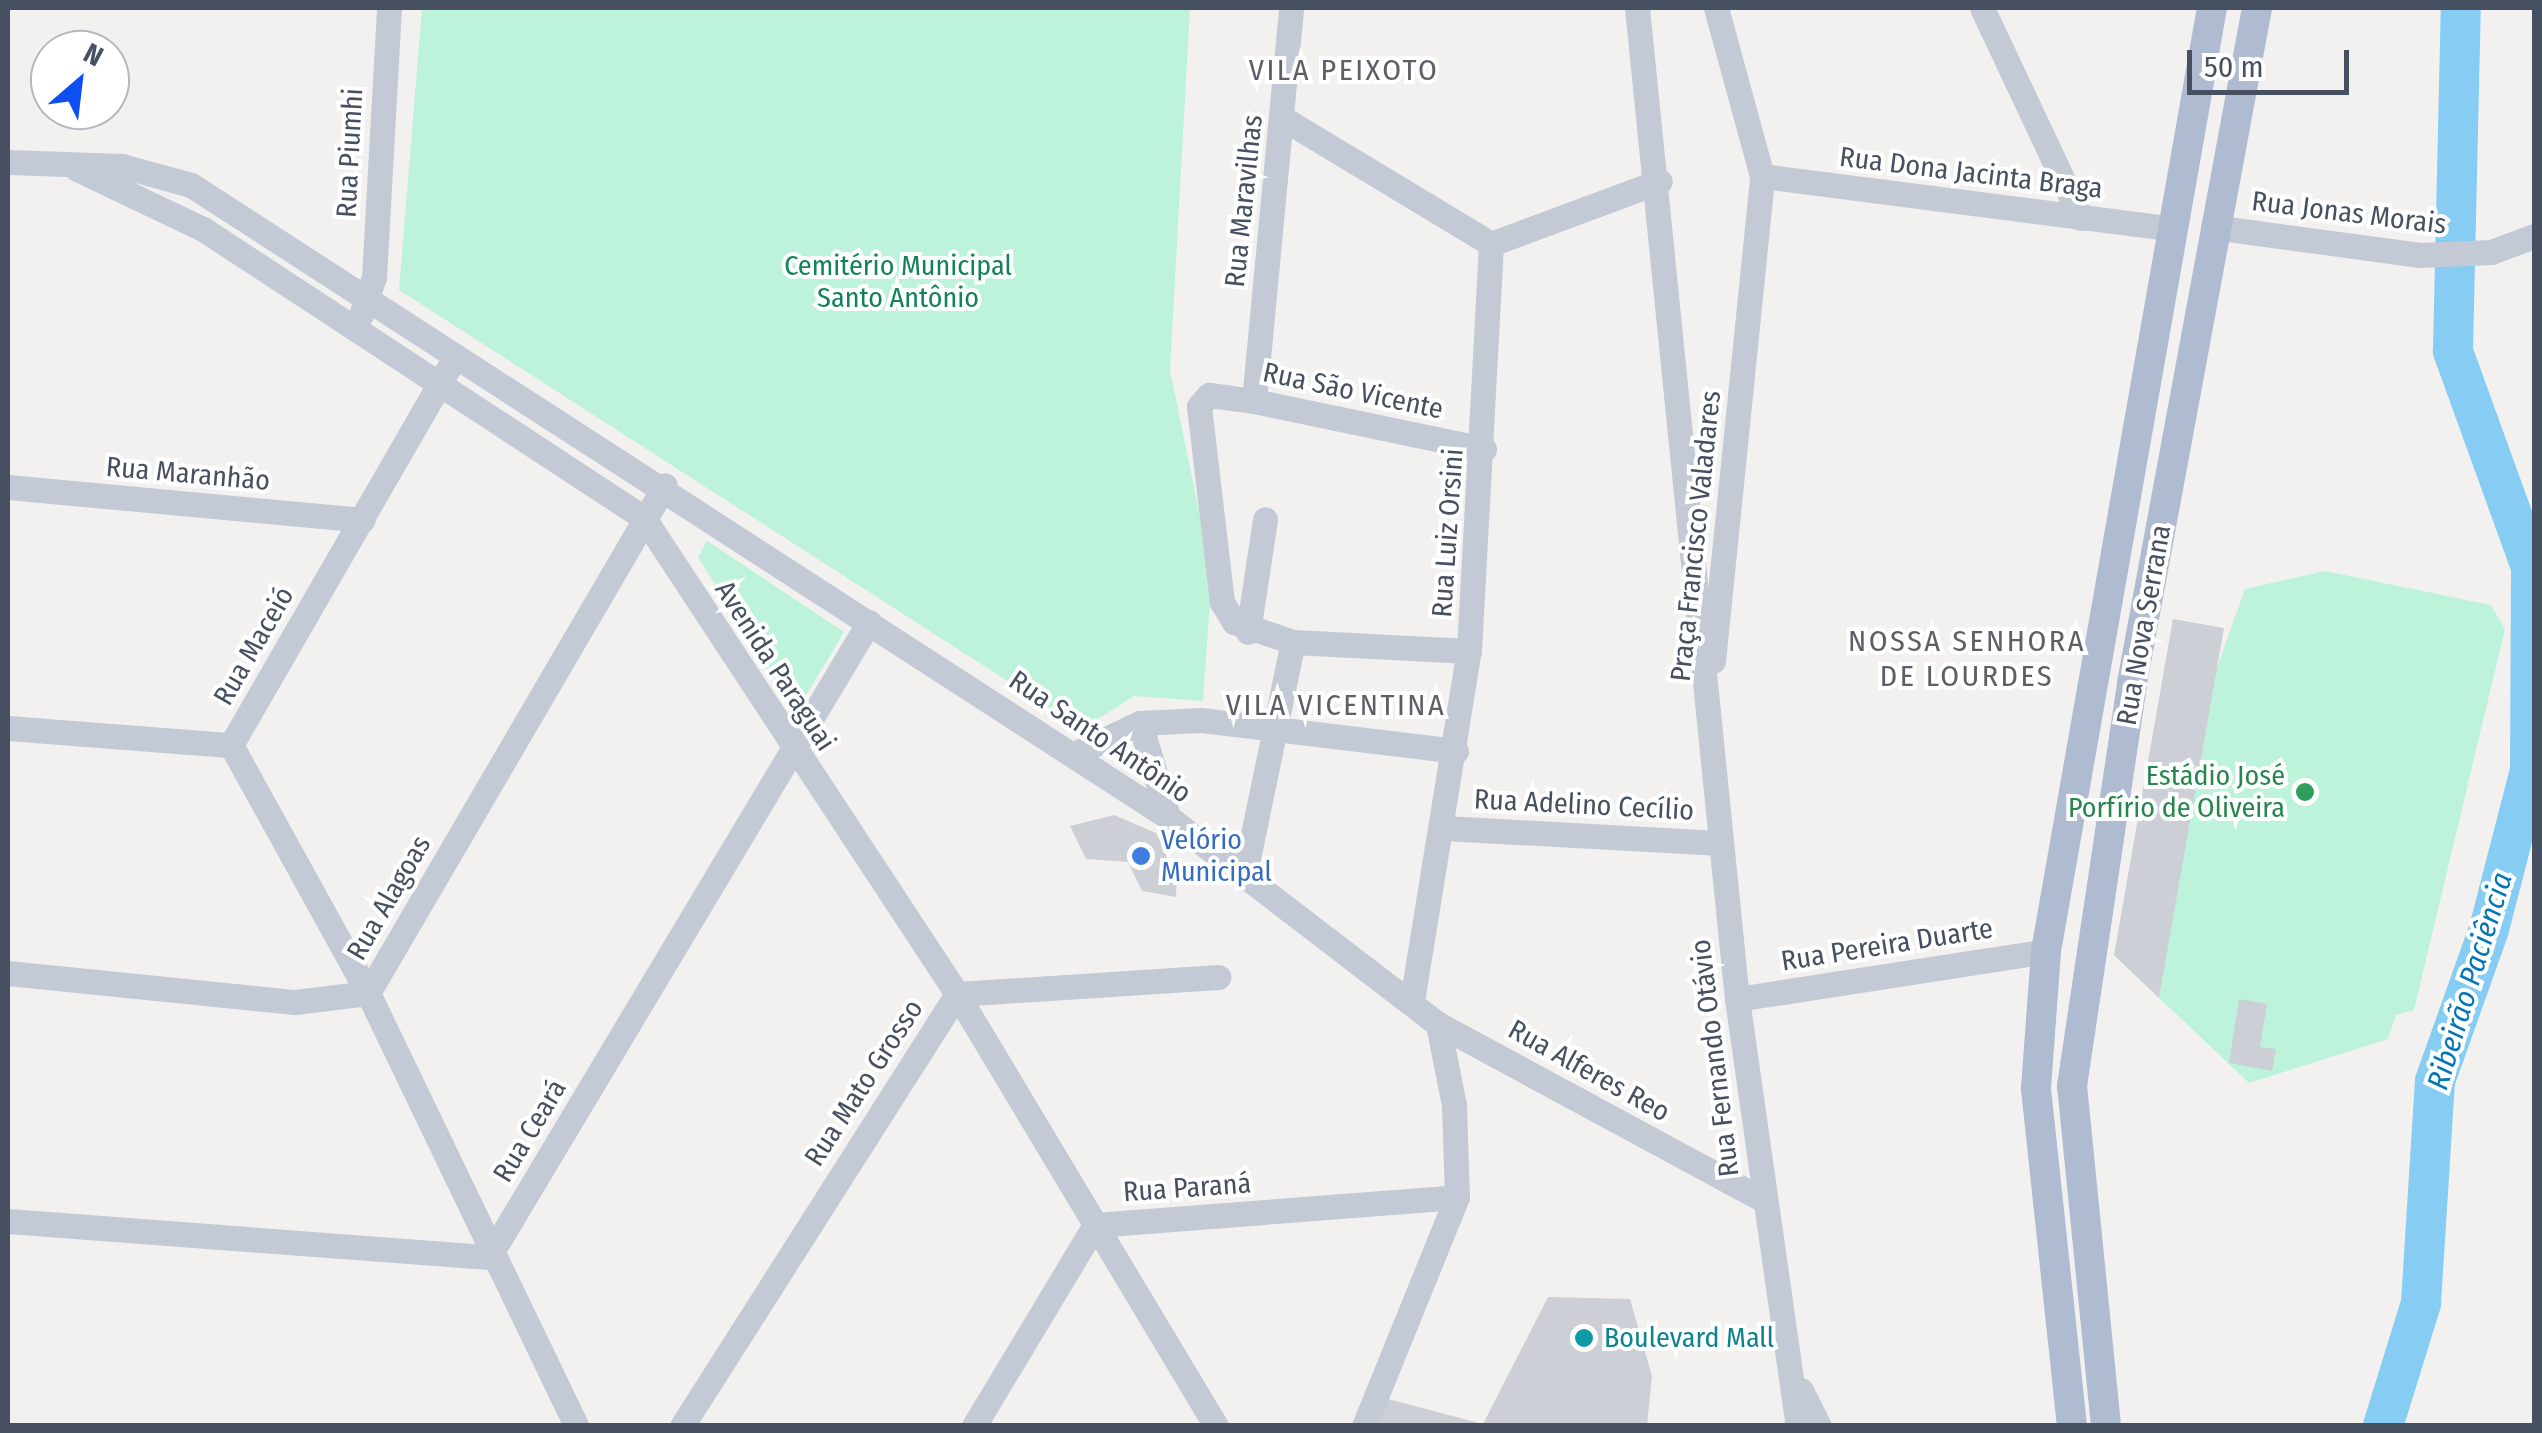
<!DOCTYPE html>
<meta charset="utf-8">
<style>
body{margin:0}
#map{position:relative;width:2542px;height:1433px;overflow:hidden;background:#f3f1f0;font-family:"Fira Sans Condensed",sans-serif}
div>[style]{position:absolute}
.green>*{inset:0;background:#bdf3da}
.river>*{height:40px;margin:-20px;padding:0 20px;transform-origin:20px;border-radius:20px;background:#87ccf2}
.building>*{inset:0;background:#cccfd6}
.minor>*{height:25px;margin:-12.5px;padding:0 12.5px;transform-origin:12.5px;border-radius:12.5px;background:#c3cad6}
.major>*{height:30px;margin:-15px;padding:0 15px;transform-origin:15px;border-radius:15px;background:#afbbd1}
.dots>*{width:28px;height:28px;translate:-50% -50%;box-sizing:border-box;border:5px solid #fff;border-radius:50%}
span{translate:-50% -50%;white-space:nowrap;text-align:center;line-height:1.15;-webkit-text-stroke:8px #fff;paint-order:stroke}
.street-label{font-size:28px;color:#475060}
.park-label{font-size:28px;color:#11825a}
.leisure-label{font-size:28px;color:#27864d}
.right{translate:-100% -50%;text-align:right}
.shop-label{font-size:28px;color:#366cbe}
.left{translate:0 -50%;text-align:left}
.culture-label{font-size:28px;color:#0d838f}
.neighbourhood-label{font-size:30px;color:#5c5f66;letter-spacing:2.5px}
.water-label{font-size:30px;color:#0376b7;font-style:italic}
.frame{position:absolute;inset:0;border:10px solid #475060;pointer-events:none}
.north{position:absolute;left:30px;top:30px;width:100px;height:100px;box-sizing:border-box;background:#fff;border:2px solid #b5b9bf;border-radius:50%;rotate:28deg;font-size:28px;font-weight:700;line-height:40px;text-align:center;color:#475060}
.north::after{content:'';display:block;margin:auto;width:35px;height:45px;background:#0d4ff1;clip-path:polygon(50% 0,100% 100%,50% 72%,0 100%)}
.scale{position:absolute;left:2187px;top:50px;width:162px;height:45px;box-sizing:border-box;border:5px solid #475060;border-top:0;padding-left:12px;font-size:30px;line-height:35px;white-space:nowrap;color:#475060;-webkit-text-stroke:8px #fff;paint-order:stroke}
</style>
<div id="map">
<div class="green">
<i style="clip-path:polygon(422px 8px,1190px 8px,1170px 370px,1212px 575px,1203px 701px,1134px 696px,1082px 729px,399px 290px)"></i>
<i style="clip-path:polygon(707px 541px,844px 632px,795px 714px,698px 557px)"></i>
<i style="clip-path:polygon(2325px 571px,2491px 605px,2505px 629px,2414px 1010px,2396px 1015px,2388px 1039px,2249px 1083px,2114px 955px,2245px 589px)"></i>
</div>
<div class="river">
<i style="left:2383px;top:1426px;width:129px;rotate:-72.8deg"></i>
<i style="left:2421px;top:1303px;width:222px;rotate:-86.4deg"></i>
<i style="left:2435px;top:1081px;width:161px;rotate:-70.4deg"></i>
<i style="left:2489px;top:929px;width:164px;rotate:-75.5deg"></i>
<i style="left:2530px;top:770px;width:203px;rotate:-89.7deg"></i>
<i style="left:2531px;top:567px;width:230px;rotate:-109.9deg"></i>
<i style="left:2453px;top:351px;width:343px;rotate:-88.7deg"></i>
</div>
<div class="building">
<i style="clip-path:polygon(2173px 619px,2224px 628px,2159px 998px,2114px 955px)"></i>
<i style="clip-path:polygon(1114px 815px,1156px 833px,1177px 874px,1176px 897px,1142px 891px,1128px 862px,1086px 859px,1070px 826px)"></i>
<i style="clip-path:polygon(2239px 999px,2267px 1004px,2260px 1047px,2276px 1049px,2272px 1071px,2229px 1063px)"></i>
<i style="clip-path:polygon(1548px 1297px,1630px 1299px,1652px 1376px,1647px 1426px,1378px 1426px,1388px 1399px,1483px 1424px)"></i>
</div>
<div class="minor">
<i style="left:1637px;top:8px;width:996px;rotate:84.24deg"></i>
<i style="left:1737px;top:999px;width:431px;rotate:81.9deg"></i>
<i style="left:1982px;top:8px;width:232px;rotate:64.8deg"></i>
<i style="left:1284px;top:119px;width:242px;rotate:31.1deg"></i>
<i style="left:8px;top:162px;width:114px;rotate:2deg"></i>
<i style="left:122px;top:166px;width:72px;rotate:15.4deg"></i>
<i style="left:191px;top:185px;width:1164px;rotate:32.9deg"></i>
<i style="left:1168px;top:817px;width:340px;rotate:37.5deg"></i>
<i style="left:1438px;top:1024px;width:370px;rotate:28.4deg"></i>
<i style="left:77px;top:169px;width:140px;rotate:25.5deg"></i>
<i style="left:203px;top:229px;width:527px;rotate:33.24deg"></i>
<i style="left:644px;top:518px;width:570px;rotate:56.67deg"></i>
<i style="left:957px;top:994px;width:504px;rotate:59.06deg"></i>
<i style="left:1762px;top:176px;width:414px;rotate:7.3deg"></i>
<i style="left:2213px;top:227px;width:209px;rotate:7.7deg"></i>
<i style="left:2420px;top:255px;width:71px;rotate:-2.4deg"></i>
<i style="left:2491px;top:252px;width:46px;rotate:-20.4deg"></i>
<i style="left:1491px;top:244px;width:180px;rotate:-20.4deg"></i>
<i style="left:361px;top:315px;width:40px;rotate:-71.1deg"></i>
<i style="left:374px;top:277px;width:269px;rotate:-86.8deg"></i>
<i style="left:1254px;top:401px;width:395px;rotate:-84.6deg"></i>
<i style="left:8px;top:487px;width:356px;rotate:5.3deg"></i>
<i style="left:1248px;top:632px;width:114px;rotate:-81.4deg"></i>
<i style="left:1469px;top:651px;width:176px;rotate:-177.1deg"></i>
<i style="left:1293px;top:642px;width:62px;rotate:-161.3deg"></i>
<i style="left:1234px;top:622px;width:23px;rotate:-121deg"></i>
<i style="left:1222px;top:602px;width:197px;rotate:-96.7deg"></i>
<i style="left:1199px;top:406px;width:15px;rotate:-48deg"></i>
<i style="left:1209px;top:395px;width:45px;rotate:7.6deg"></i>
<i style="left:1254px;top:401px;width:235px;rotate:11.8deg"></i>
<i style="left:1713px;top:661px;width:487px;rotate:-84.2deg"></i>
<i style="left:1762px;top:176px;width:174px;rotate:-105.3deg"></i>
<i style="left:1140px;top:723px;width:98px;rotate:73.4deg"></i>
<i style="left:8px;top:728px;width:224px;rotate:4.4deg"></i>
<i style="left:231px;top:745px;width:435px;rotate:-60deg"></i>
<i style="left:231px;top:745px;width:283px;rotate:61.1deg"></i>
<i style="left:368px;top:993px;width:480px;rotate:64.3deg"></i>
<i style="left:1074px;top:754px;width:73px;rotate:-25.2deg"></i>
<i style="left:1140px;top:723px;width:61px;rotate:-2.8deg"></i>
<i style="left:1201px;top:720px;width:257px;rotate:6.9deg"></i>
<i style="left:1444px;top:828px;width:276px;rotate:3.1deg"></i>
<i style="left:1245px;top:873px;width:236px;rotate:-78.3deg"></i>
<i style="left:8px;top:973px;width:288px;rotate:5.8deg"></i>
<i style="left:295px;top:1002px;width:74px;rotate:-7deg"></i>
<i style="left:368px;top:993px;width:588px;rotate:-59.69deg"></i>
<i style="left:1737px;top:999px;width:313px;rotate:-8.8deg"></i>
<i style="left:1412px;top:1001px;width:355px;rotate:-80.8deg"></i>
<i style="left:1469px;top:651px;width:408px;rotate:-86.9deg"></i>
<i style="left:8px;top:1221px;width:482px;rotate:4.3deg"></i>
<i style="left:489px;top:1257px;width:740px;rotate:-59.1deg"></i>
<i style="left:1801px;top:1390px;width:40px;rotate:63.4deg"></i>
<i style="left:682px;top:1426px;width:512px;rotate:-57.52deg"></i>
<i style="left:957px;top:994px;width:262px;rotate:-3.7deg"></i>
<i style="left:974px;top:1426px;width:235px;rotate:-59deg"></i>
<i style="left:1095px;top:1225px;width:363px;rotate:-4.4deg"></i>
<i style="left:1364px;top:1426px;width:247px;rotate:-67.9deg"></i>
<i style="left:1457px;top:1197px;width:92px;rotate:-91.9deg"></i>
<i style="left:1454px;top:1105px;width:83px;rotate:-101.2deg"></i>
</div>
<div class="major">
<i style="left:2072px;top:1426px;width:340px;rotate:-96.1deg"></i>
<i style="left:2036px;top:1088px;width:137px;rotate:-85.8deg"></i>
<i style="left:2046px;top:951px;width:957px;rotate:-80.02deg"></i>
<i style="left:2106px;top:1426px;width:342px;rotate:-95.7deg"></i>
<i style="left:2072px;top:1086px;width:407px;rotate:-81.5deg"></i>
<i style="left:2132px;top:683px;width:686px;rotate:-79.51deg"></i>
</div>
<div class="dots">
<i style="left:2305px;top:792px;background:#2e9e5b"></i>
<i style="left:1141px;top:856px;background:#3f7fe0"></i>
<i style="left:1584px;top:1338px;background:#0f9aa8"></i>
</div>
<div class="street-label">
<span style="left:350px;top:153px;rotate:-87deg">Rua Piumhi</span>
<span style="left:1971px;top:173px;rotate:7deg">Rua Dona Jacinta Braga</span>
<span style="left:1244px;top:201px;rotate:-84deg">Rua Maravilhas</span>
<span style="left:2349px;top:213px;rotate:7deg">Rua Jonas Morais</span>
<span style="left:1353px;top:391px;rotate:12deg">Rua São Vicente</span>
<span style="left:188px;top:474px;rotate:5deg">Rua Maranhão</span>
<span style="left:1448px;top:533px;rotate:-86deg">Rua Luiz Orsini</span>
<span style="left:1696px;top:536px;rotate:-84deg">Praça Francisco Valadares</span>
<span style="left:2144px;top:625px;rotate:-80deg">Rua Nova Serrana</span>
<span style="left:254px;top:646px;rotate:-60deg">Rua Maceió</span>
<span style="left:775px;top:666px;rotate:57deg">Avenida Paraguai</span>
<span style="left:1100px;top:737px;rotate:34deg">Rua Santo Antônio</span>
<span style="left:1584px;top:805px;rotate:3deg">Rua Adelino Cecílio</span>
<span style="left:389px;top:898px;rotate:-60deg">Rua Alagoas</span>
<span style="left:1887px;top:945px;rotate:-9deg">Rua Pereira Duarte</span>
<span style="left:1715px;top:1058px;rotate:-97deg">Rua Fernando Otávio</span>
<span style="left:1589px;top:1071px;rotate:29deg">Rua Alferes Reo</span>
<span style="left:864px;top:1083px;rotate:-57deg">Rua Mato Grosso</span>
<span style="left:530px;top:1131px;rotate:-59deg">Rua Ceará</span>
<span style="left:1187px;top:1188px;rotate:-4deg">Rua Paraná</span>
</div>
<div class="park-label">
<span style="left:898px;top:282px">Cemitério Municipal<br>Santo Antônio</span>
</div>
<div class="leisure-label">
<span class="right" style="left:2285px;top:792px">Estádio José<br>Porfírio de Oliveira</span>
</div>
<div class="shop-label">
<span class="left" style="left:1161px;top:856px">Velório<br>Municipal</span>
</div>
<div class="culture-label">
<span class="left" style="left:1604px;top:1338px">Boulevard Mall</span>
</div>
<div class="neighbourhood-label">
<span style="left:1344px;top:70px">VILA PEIXOTO</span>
<span style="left:1967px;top:658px">NOSSA SENHORA<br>DE LOURDES</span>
<span style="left:1336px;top:705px">VILA VICENTINA</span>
</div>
<div class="water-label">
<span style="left:2470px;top:981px;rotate:-73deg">Ribeirão Paciência</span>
</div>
<div class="frame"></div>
<div class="north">N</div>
<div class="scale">50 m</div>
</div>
